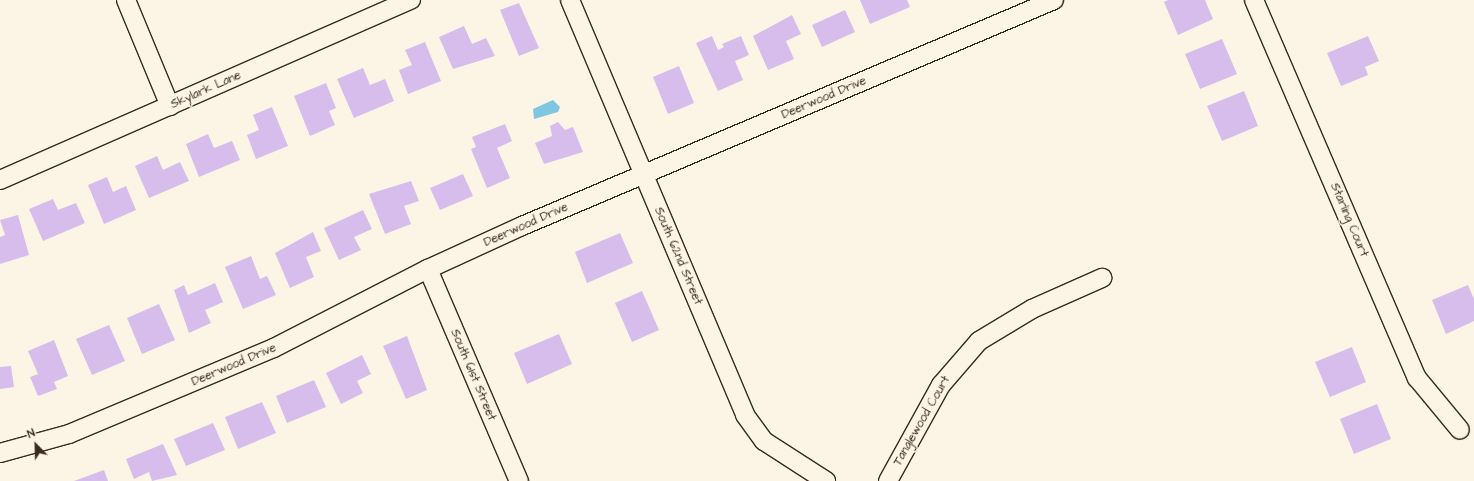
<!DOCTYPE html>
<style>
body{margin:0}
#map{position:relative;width:1474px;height:481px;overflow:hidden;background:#fcf5e5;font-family:"Architects Daughter",sans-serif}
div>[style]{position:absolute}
.water>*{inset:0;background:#7fc7e0}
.building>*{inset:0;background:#d6bdec}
.roads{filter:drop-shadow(1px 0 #3b2a1e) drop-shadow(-1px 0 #3b2a1e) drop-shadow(0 1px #3b2a1e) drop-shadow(0 -1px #3b2a1e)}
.street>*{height:18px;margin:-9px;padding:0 9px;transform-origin:9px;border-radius:9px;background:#fcf5e5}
span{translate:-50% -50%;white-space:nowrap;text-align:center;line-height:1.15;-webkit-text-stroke:3px #fcf5e5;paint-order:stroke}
.street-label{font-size:12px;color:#3b2a1e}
.north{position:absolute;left:16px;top:425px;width:40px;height:40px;-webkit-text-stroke:3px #fcf5e5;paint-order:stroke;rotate:337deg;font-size:11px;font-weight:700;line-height:16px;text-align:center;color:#3b2a1e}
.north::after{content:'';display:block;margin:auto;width:14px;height:18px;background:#3b2a1e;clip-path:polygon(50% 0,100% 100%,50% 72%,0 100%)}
</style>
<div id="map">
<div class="water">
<i style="clip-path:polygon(553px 100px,560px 107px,558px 112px,534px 119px,533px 109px)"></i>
</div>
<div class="building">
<i style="clip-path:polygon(860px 0,907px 0,910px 7px,870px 24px)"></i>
<i style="clip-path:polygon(1168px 0,1205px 0,1213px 19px,1178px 35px,1164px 2px)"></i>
<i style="clip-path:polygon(519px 3px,539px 48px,519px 56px,500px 10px)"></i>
<i style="clip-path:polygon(845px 10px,855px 32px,822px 47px,812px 25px)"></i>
<i style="clip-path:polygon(792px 15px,801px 34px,786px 41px,794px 59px,768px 70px,753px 36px)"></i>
<i style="clip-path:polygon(464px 26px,472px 44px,486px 38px,495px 56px,453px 69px,439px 37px)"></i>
<i style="clip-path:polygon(712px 36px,718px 50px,724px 47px,722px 44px,741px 36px,749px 55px,735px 61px,743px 80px,718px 91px,696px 43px)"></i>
<i style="clip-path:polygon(1368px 36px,1379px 61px,1365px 67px,1368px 75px,1341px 86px,1327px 53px)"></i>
<i style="clip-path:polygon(1222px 39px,1237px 74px,1200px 89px,1185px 54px)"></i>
<i style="clip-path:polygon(425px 42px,441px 81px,408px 94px,399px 70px,412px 65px,405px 50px)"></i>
<i style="clip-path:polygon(679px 66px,694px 103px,668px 114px,653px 77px)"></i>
<i style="clip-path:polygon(363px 68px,370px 85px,385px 79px,394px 101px,354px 118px,337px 79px)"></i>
<i style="clip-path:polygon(326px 83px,336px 108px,329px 111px,335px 125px,310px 136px,294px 96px)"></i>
<i style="clip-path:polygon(1244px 91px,1258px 126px,1222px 141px,1207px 106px)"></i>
<i style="clip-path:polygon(272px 107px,288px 146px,256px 159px,247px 135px,259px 130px,253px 115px)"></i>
<i style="clip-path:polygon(558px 122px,565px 130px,573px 127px,583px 152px,544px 164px,535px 143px,552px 136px,550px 126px)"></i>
<i style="clip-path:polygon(505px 124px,512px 141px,497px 148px,510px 178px,487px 188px,471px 149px,476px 147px,472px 137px)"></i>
<i style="clip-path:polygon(208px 134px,214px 148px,232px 141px,240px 160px,199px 177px,186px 144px)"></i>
<i style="clip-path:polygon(157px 156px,163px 170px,180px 162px,189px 181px,149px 198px,135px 166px)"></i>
<i style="clip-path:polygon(463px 174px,473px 196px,440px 210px,430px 188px)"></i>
<i style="clip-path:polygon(107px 177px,113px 192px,126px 186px,136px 210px,104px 224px,88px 185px)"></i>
<i style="clip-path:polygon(411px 181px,419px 201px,404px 206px,411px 224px,385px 234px,369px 194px)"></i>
<i style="clip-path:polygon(53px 199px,58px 210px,76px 203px,85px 223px,43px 241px,29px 209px)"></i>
<i style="clip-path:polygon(363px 210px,372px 229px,354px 237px,361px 250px,339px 260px,324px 228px)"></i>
<i style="clip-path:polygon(18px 215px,29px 255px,0 264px,0 237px,5px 235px,0 220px)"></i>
<i style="clip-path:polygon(313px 232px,321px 251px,306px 257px,314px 277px,290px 288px,275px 253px)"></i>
<i style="clip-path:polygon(620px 233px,633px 263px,587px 283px,575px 252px)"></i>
<i style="clip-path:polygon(251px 256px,260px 279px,267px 276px,276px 295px,243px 309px,225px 267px)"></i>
<i style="clip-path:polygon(215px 283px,223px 302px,205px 310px,211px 323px,189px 333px,174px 290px,184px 285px,188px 295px)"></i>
<i style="clip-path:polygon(1468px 285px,1474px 299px,1474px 321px,1446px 334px,1432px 300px)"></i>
<i style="clip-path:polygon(642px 291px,659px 330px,632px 342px,615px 303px)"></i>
<i style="clip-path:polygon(159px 304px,175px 340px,142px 354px,127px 318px)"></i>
<i style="clip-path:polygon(109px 325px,125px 361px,92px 375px,76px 339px)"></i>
<i style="clip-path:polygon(559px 334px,572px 364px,527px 384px,514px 353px)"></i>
<i style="clip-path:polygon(407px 336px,427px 390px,406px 399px,383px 346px)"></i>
<i style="clip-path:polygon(54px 340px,68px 376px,54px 382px,57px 389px,38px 396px,30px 377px,38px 374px,28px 351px)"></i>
<i style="clip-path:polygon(1352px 347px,1366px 382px,1330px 397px,1315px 362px)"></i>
<i style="clip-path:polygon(362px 355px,371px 374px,357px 381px,363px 393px,341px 404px,326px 373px)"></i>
<i style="clip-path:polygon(11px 366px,14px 387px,0 389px,0 367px)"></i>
<i style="clip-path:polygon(314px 380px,326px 407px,287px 423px,276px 396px)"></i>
<i style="clip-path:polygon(262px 402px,276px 433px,238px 449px,225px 417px)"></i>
<i style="clip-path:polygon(1377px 404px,1391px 439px,1354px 454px,1340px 419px)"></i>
<i style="clip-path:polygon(213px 423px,225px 450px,186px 466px,174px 439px)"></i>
<i style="clip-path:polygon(163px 444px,177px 475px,152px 481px,149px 472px,134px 479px,126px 459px)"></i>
<i style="clip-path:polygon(104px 470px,108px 481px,74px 481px)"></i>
</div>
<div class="roads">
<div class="street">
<i style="left:126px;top:0;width:115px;rotate:67.5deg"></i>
<i style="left:570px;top:0;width:450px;rotate:67.1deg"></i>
<i style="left:745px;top:415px;width:32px;rotate:54deg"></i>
<i style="left:764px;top:441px;width:74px;rotate:32.8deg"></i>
<i style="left:1254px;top:0;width:412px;rotate:66.7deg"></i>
<i style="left:1417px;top:378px;width:67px;rotate:50.4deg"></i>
<i style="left:0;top:180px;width:449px;rotate:-23.7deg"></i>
<i style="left:428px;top:269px;width:231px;rotate:66.8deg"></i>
<i style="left:0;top:453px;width:72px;rotate:-15.4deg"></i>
<i style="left:69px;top:434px;width:222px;rotate:-22.8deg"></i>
<i style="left:274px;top:348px;width:173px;rotate:-27.2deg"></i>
<i style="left:428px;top:269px;width:103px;rotate:-24.6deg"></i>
<i style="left:522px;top:226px;width:578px;rotate:-23.02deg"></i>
<i style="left:888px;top:481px;width:110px;rotate:-61.1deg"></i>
<i style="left:941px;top:385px;width:58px;rotate:-49.2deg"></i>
<i style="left:979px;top:341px;width:62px;rotate:-31.1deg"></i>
<i style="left:1032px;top:309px;width:77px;rotate:-23.9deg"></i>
</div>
</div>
<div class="street-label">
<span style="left:206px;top:90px;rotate:-24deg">Skylark Lane</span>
<span style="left:824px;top:98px;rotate:-23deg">Deerwood Drive</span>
<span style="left:1349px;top:220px;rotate:67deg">Starling Court</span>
<span style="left:526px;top:225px;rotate:-24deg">Deerwood Drive</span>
<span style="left:678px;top:256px;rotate:67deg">South 62nd Street</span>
<span style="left:234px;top:365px;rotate:-23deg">Deerwood Drive</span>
<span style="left:473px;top:375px;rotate:67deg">South 61st Street</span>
<span style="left:922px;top:421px;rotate:-60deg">Tanglewood Court</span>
</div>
<div class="north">N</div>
</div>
